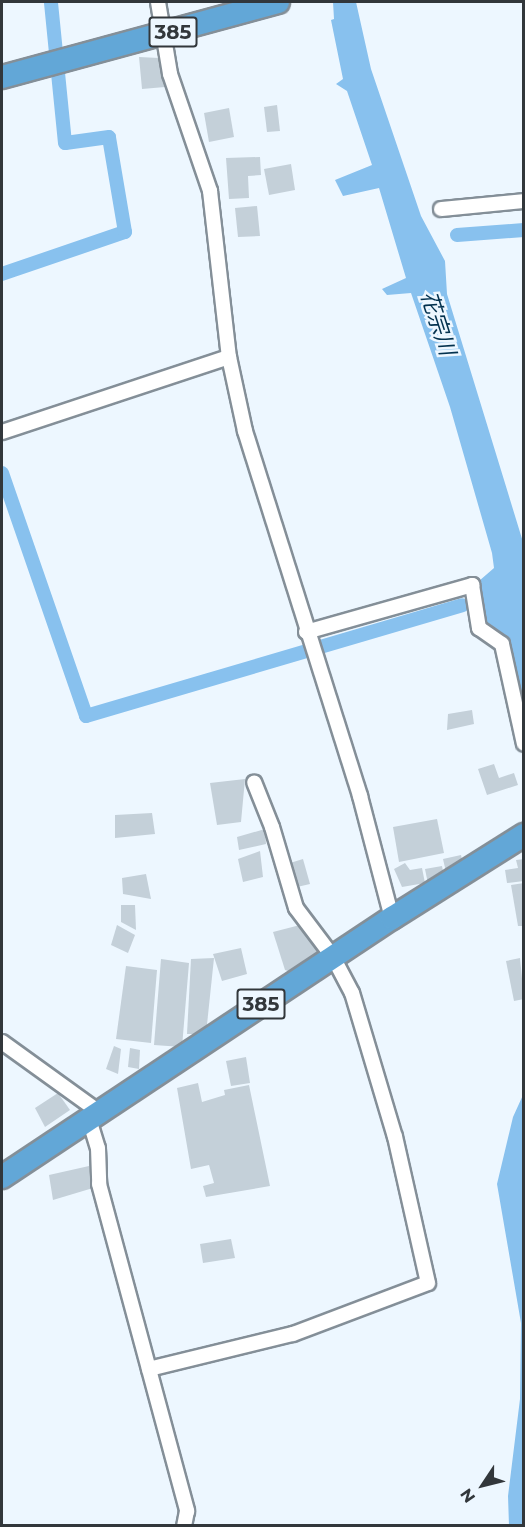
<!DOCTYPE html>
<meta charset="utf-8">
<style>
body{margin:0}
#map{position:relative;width:525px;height:1527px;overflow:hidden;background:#edf7ff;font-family:Montserrat,"Noto Sans JP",sans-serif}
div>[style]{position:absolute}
.water>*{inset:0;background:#88c1ee}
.canal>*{height:14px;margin:-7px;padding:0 7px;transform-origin:7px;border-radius:7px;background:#88c1ee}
.building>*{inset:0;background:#c4d0d9}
.roads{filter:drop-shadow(2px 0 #848f98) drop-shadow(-2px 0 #848f98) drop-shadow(0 2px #848f98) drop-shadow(0 -2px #848f98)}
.minor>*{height:14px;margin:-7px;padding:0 7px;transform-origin:7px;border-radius:7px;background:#fff}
.trunk>*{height:22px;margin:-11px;padding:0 11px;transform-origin:11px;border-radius:11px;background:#62a7d7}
span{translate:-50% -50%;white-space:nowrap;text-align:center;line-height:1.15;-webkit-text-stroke:5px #edf7ff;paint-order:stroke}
.shield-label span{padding:2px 4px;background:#edf7ff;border:2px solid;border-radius:4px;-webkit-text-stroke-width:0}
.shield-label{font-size:20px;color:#32373b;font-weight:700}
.water-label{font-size:22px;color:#03324f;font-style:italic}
.frame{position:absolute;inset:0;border:3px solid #32373b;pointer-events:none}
.north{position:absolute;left:453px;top:1455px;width:60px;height:60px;-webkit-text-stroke:4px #edf7ff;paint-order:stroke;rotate:235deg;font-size:16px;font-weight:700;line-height:24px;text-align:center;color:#32373b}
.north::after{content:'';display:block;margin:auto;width:21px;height:27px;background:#32373b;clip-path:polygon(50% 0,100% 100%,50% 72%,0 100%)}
</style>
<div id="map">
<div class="water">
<i style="clip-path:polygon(333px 2px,356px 2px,371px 69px,421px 216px,445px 261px,447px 294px,523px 542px,523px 729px,505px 642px,484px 628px,479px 581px,494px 568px,492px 553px,450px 407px,411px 293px,387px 295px,382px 289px,406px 278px,379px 188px,343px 196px,335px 180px,372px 165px,347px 91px,336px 84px,343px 79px,331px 20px,334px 19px)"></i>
<i style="clip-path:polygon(523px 1095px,524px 1525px,509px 1526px,508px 1496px,520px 1399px,521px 1323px,497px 1184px,513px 1117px)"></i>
</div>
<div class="canal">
<i style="left:457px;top:235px;width:67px;rotate:-4.3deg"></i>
<i style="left:2px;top:274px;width:130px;rotate:-18.9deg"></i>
<i style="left:125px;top:232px;width:96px;rotate:-99.6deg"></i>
<i style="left:109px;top:137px;width:44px;rotate:172.2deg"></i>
<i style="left:65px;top:143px;width:142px;rotate:-95.7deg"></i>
<i style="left:2px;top:473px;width:257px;rotate:70.9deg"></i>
<i style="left:86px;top:716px;width:392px;rotate:-16.4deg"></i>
</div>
<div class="building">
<i style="clip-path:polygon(139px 57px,159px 58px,165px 87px,142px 89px)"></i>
<i style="clip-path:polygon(277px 105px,280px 131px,267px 132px,264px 107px)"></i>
<i style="clip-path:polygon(229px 108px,234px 137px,209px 142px,204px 113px)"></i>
<i style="clip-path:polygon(260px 157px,261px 175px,248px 176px,249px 198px,229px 199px,226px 158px)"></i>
<i style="clip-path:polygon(291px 164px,295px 190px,269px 195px,264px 169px)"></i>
<i style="clip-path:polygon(257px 206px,260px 236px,238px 237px,235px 208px)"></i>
<i style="clip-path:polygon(472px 710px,474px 724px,447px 730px,448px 714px)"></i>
<i style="clip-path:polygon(494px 764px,499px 778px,514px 773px,518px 785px,487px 795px,478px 769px)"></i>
<i style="clip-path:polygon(245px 779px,241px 822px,217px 825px,210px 783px)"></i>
<i style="clip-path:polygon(152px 813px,155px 834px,115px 838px,115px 815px)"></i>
<i style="clip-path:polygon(437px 819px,444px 853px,399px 862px,393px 827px)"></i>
<i style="clip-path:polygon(265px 829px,266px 844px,239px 850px,237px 837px)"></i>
<i style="clip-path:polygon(260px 851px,263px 877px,243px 882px,238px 859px)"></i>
<i style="clip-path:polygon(461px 855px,464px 868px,446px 872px,443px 859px)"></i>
<i style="clip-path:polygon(303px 859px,310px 884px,297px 887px,290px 863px)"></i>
<i style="clip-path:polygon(524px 859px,524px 881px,507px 883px,505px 870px,518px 868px,516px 860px)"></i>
<i style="clip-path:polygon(405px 863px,410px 870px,422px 868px,425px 883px,402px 887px,394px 869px)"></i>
<i style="clip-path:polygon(442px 866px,445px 881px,428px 884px,425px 869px)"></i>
<i style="clip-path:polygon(146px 874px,151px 899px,123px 894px,122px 878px)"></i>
<i style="clip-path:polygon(524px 883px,524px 926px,518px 926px,511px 885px)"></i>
<i style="clip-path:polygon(121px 905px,135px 905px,136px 930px,121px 922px)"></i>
<i style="clip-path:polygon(117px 925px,135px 935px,128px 953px,111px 945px)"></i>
<i style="clip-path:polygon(300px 925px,322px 952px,291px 972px,285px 970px,273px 932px)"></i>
<i style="clip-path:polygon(241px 948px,247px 974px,222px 981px,213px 954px)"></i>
<i style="clip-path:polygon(214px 958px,206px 1034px,187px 1034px,191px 959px)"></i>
<i style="clip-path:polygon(520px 958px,524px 999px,514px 1001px,506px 961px)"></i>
<i style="clip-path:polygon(161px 959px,189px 963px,182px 1047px,154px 1045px)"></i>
<i style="clip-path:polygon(126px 966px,157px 970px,151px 1043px,116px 1039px)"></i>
<i style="clip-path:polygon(114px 1046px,121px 1049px,118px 1074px,106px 1069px)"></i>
<i style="clip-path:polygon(130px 1048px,140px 1050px,139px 1069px,128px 1067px)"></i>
<i style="clip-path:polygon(246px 1057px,250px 1083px,231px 1086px,226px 1061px)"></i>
<i style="clip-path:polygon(198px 1083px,202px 1102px,225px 1095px,224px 1090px,249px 1085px,270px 1186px,206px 1197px,203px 1186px,214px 1183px,209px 1165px,191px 1169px,177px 1088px)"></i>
<i style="clip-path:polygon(58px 1093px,70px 1110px,45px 1127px,35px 1108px)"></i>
<i style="clip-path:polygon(89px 1166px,93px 1188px,53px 1200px,49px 1175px)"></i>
<i style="clip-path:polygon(231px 1239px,235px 1258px,203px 1263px,200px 1244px)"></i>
</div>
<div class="roads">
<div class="minor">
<i style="left:158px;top:2px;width:73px;rotate:80.5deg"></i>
<i style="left:170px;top:74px;width:124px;rotate:71.1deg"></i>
<i style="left:210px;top:191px;width:167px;rotate:83.5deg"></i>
<i style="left:229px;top:357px;width:76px;rotate:77.8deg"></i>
<i style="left:245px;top:431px;width:383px;rotate:72.5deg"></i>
<i style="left:360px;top:796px;width:126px;rotate:75.3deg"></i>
<i style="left:441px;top:209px;width:83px;rotate:-5.5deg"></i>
<i style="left:2px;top:432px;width:239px;rotate:-18.3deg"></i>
<i style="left:306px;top:632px;width:173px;rotate:-15.8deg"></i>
<i style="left:472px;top:585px;width:44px;rotate:80.8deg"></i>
<i style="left:479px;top:628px;width:28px;rotate:35deg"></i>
<i style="left:502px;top:644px;width:102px;rotate:77.6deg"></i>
<i style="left:2px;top:1042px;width:120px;rotate:35.8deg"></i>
<i style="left:89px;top:1119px;width:30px;rotate:73deg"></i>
<i style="left:98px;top:1148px;width:36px;rotate:88deg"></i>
<i style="left:99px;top:1184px;width:339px;rotate:74.9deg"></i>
<i style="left:187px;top:1511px;width:15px;rotate:101deg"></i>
<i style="left:149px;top:1369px;width:148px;rotate:-13.7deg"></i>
<i style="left:293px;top:1334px;width:144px;rotate:-20.7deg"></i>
<i style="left:428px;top:1283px;width:150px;rotate:-102.7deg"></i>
<i style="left:395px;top:1137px;width:150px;rotate:-106.6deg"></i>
<i style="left:352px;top:993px;width:41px;rotate:-117.8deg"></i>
<i style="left:333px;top:957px;width:61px;rotate:-127.1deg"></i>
<i style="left:296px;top:908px;width:84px;rotate:-106.5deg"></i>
<i style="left:272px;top:827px;width:48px;rotate:-111.8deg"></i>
</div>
<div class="trunk">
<i style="left:2px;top:77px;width:286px;rotate:-15.2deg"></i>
<i style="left:2px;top:1177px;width:468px;rotate:-33.6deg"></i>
<i style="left:392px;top:918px;width:156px;rotate:-32.2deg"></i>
</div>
</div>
<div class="shield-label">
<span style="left:173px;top:32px">385</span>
<span style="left:261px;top:1004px">385</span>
</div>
<div class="water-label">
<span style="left:438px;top:323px;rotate:72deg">花宗川</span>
</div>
<div class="frame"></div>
<div class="north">N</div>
</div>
